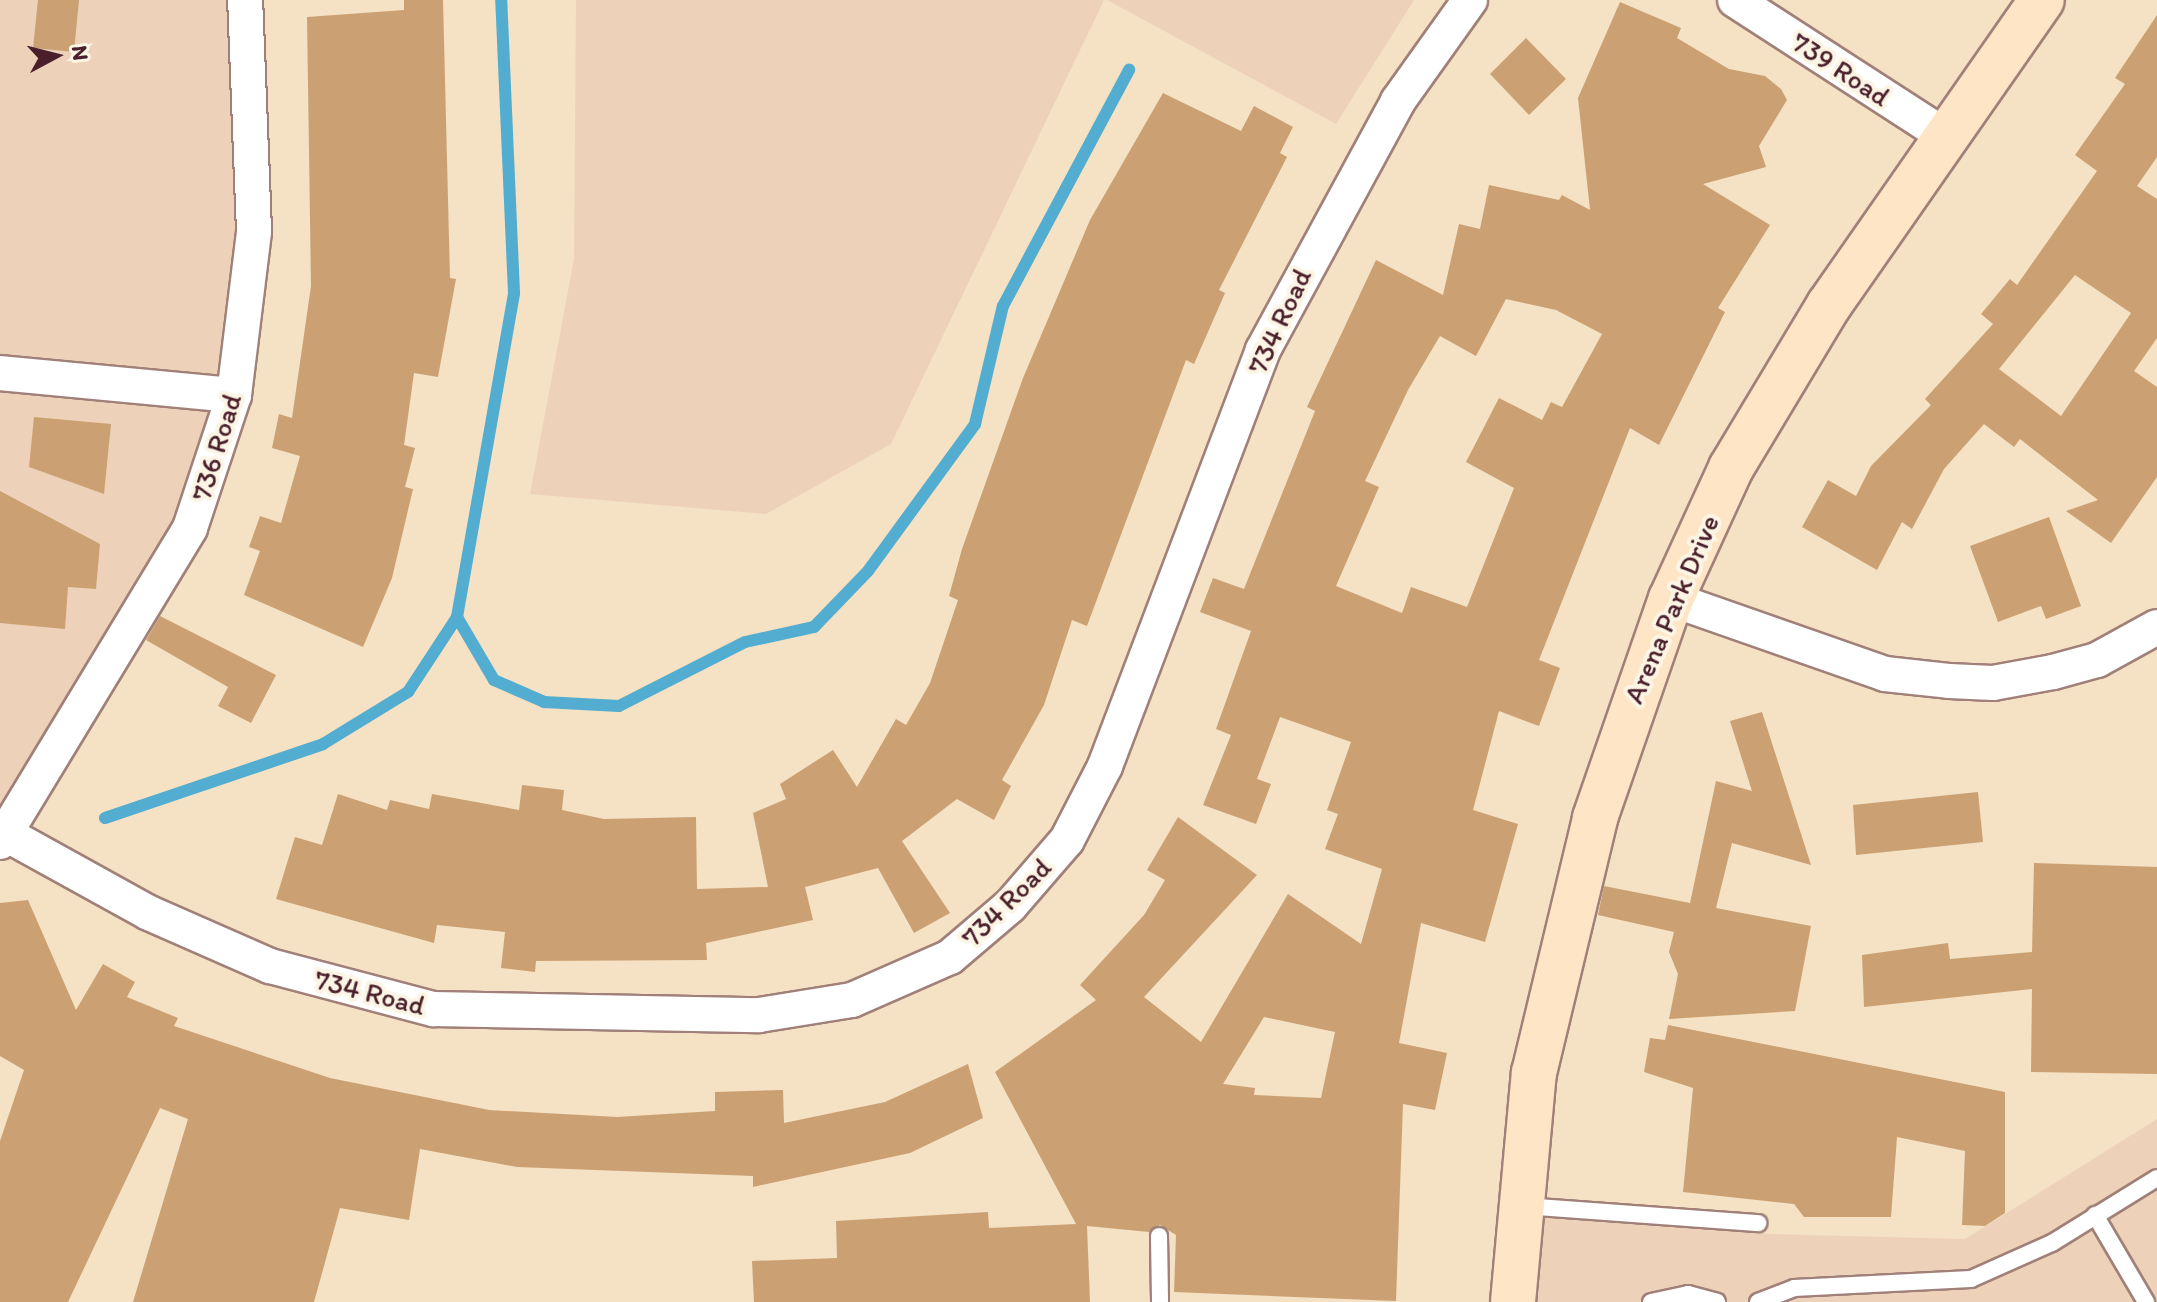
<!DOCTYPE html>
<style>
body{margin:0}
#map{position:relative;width:2157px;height:1302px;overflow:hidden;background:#f5e1c4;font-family:Itim,sans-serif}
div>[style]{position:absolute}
.built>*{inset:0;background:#edd2b9}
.stream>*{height:12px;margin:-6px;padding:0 6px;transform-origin:6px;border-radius:6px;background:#52add0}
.building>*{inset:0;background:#cba173}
.roads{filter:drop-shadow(2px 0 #a08078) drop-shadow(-2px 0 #a08078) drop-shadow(0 2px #a08078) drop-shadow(0 -2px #a08078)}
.lane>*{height:16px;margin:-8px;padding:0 8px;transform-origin:8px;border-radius:8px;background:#fff}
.street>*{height:34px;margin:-17px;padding:0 17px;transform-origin:17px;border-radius:17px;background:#fff}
.secondary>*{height:44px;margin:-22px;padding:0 22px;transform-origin:22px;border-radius:22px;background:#fee5c5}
span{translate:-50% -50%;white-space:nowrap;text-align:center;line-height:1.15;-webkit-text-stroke:8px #fcf5e5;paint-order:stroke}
.street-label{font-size:28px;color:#4a1f2b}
.north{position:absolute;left:16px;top:16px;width:80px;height:80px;-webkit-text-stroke:6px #fcf5e5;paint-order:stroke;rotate:83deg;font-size:22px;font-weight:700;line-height:32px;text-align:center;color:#4a1f2b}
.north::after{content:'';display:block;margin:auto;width:28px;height:36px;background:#4a1f2b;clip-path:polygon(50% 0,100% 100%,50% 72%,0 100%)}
</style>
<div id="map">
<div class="built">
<i style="clip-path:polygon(0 0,246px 0,249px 56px,221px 451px,0 848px)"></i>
<i style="clip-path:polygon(576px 0,1104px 0,891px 444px,766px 514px,530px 494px,574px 259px)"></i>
<i style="clip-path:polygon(1107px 0,1414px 0,1336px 124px)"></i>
<i style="clip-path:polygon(2157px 1119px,2157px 1302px,1514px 1302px,1521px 1207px,1769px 1234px,1965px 1239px)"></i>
</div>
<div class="stream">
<i style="left:457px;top:617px;width:73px;rotate:59.6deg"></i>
<i style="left:494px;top:680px;width:55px;rotate:23.7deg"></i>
<i style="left:544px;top:702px;width:75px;rotate:3.1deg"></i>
<i style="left:619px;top:706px;width:141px;rotate:-26.9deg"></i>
<i style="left:745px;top:642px;width:71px;rotate:-12.3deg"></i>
<i style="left:814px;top:627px;width:78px;rotate:-46deg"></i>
<i style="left:868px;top:571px;width:182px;rotate:-53.9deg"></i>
<i style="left:975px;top:424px;width:121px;rotate:-76.7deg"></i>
<i style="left:1003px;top:306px;width:268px;rotate:-61.9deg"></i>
<i style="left:105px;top:818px;width:230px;rotate:-18.7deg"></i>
<i style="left:323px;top:744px;width:100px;rotate:-31.5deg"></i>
<i style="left:408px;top:692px;width:90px;rotate:-56.8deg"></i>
<i style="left:457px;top:617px;width:329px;rotate:-80deg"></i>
<i style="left:514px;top:293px;width:293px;rotate:-92.5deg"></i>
</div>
<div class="building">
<i style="clip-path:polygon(38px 0,79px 0,74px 52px,33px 48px)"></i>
<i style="clip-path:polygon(404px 0,443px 0,450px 278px,456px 279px,438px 377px,414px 373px,404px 445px,415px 448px,405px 487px,413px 489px,392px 578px,363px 647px,244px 595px,260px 551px,249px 547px,260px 516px,281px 523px,300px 456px,272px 448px,279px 414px,292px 418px,311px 286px,307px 17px,404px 10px)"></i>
<i style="clip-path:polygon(evenodd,1620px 2px,1681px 28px,1677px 38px,1729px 69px,1765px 76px,1781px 89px,1787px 100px,1759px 146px,1766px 167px,1703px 184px,1770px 225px,1718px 308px,1725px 312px,1659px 445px,1630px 428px,1539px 660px,1560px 668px,1539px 726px,1499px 711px,1473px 810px,1518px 824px,1485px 942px,1421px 923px,1399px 1043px,1447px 1053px,1435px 1110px,1403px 1104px,1396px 1301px,1174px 1292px,1176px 1235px,1160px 1225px,1149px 1232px,1087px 1226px,1090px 1302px,754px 1302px,752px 1261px,837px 1258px,836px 1221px,988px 1212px,989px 1228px,1076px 1224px,995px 1072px,1096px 1000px,1080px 985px,1144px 915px,1165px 880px,1147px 870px,1178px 817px,1257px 875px,1144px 997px,1201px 1042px,1288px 894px,1361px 944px,1382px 869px,1325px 849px,1338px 814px,1327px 810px,1351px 742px,1280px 717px,1257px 779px,1271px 784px,1256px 824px,1203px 805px,1231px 735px,1216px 729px,1251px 631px,1200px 612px,1213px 578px,1244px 589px,1315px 411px,1307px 407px,1376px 260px,1443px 295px,1459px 224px,1480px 229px,1489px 185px,1559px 200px,1562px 195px,1590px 210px,1578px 98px,1620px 2px,1506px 299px,1556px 310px,1602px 334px,1562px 407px,1551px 402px,1542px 420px,1499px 398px,1466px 462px,1514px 488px,1467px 607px,1411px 587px,1402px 613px,1336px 586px,1379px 487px,1365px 481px,1408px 390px,1440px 336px,1476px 356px,1506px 299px,1620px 2px,1264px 1017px,1335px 1032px,1321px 1098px,1254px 1095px,1255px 1088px,1223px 1084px,1264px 1017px)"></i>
<i style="clip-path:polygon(evenodd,2157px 15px,2157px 157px,2137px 186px,2157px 199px,2157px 338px,2134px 371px,2157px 387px,2157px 477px,2111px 543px,2066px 511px,2098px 500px,2020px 439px,2014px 447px,1984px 424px,1944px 469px,1912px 529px,1902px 522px,1877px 570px,1802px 527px,1828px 480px,1856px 496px,1871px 466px,1931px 405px,1925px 399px,1993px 324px,1981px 314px,2010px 279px,2017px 285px,2097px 171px,2075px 155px,2125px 84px,2115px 78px,2157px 15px,2075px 275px,2131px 313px,2061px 416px,1999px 369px,2075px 275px)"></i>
<i style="clip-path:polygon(1526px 38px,1566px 79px,1529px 115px,1490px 74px)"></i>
<i style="clip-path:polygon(1163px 93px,1241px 131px,1254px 106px,1293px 127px,1280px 153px,1287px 157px,1219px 290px,1225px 293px,1194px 364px,1186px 360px,1087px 626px,1072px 620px,1044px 705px,1002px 780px,1011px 786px,994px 820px,957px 799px,902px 841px,950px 913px,914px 933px,878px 868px,805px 887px,813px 920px,706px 943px,707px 960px,536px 961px,535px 972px,501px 968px,505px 932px,437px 925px,434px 943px,276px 899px,295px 837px,322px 845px,338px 794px,387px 810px,390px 800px,429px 809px,432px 794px,519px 810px,522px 785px,564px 790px,562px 810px,604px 819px,696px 817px,697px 889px,768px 887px,753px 813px,786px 799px,780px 784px,833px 750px,857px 787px,896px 719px,906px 725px,930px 683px,958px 600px,949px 596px,962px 549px,1023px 378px,1090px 220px)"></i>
<i style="clip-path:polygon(34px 417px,111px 424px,104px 494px,29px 467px)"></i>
<i style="clip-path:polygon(0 491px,100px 544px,96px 589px,68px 587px,65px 629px,0 623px)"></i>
<i style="clip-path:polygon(2049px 517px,2081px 606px,2046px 619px,2041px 606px,1998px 622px,1970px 546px)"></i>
<i style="clip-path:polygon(160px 616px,276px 675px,251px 723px,218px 706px,228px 687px,146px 640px)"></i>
<i style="clip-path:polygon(1762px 712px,1811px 865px,1732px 843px,1716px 908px,1811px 926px,1795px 1011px,1669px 1019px,1678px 974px,1669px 952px,1674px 932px,1598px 915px,1604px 886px,1690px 903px,1716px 781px,1752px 791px,1730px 721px)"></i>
<i style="clip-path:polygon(1978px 792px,1983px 842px,1856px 855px,1853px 805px)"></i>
<i style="clip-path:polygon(2034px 863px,2157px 867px,2157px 1074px,2031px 1072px,2032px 989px,1864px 1007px,1862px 955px,1948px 943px,1950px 959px,2032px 952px)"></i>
<i style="clip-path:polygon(28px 900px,76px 1010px,103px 964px,135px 982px,127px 997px,178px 1018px,174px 1026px,330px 1078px,489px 1110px,617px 1117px,715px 1111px,715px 1092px,783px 1090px,784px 1123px,885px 1102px,968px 1064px,983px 1118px,910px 1153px,753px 1187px,753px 1176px,517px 1167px,420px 1149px,409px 1220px,340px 1208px,314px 1302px,133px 1302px,188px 1119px,160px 1108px,68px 1302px,0 1302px,0 1141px,24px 1070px,0 1056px,0 903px)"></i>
<i style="clip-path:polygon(1668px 1025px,2005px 1092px,2005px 1213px,1985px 1226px,1962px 1225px,1965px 1151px,1897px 1137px,1891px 1217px,1804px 1217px,1794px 1204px,1683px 1192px,1693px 1088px,1644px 1072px,1650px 1038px,1665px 1040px)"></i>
</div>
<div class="roads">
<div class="lane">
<i style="left:1525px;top:1206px;width:234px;rotate:4.2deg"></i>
<i style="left:2095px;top:1215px;width:101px;rotate:59.6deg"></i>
<i style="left:1159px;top:1236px;width:66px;rotate:89.1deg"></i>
<i style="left:1651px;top:1302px;width:38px;rotate:-12deg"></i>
<i style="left:1688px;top:1294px;width:30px;rotate:15deg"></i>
<i style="left:1758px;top:1302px;width:39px;rotate:-21deg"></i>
<i style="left:1794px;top:1288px;width:177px;rotate:-2.9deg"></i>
<i style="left:1971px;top:1279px;width:89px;rotate:-24deg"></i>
<i style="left:2052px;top:1243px;width:123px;rotate:-31.8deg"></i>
</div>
<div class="street">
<i style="left:1735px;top:0;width:252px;rotate:32.9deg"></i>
<i style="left:0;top:373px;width:235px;rotate:5.4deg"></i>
<i style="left:1671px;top:599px;width:227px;rotate:19.3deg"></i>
<i style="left:1885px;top:674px;width:64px;rotate:6.2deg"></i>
<i style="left:1949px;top:681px;width:44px;rotate:2.6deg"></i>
<i style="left:1993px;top:683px;width:61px;rotate:-10.4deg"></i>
<i style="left:2053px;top:672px;width:46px;rotate:-15.3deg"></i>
<i style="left:2097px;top:660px;width:68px;rotate:-28.8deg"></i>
<i style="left:6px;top:834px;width:163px;rotate:28.9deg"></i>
<i style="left:149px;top:913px;width:132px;rotate:23.7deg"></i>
<i style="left:270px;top:966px;width:169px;rotate:14.8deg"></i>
<i style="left:433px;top:1009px;width:326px;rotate:1.1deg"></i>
<i style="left:759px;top:1015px;width:94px;rotate:-9.2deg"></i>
<i style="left:852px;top:1000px;width:107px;rotate:-23.7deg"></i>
<i style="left:950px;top:957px;width:79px;rotate:-40.4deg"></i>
<i style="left:1010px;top:906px;width:87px;rotate:-49.2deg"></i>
<i style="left:1067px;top:840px;width:83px;rotate:-62.8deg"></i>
<i style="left:1105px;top:766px;width:445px;rotate:-69.2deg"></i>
<i style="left:1263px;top:350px;width:283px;rotate:-61.5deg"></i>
<i style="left:1398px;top:101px;width:124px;rotate:-54.5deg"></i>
<i style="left:0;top:842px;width:367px;rotate:-58.8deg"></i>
<i style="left:190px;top:528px;width:140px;rotate:-71.7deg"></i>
<i style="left:234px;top:395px;width:165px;rotate:-83deg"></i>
<i style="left:254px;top:231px;width:231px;rotate:-92.2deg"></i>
</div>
<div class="secondary">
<i style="left:1513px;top:1302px;width:230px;rotate:-84.8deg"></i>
<i style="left:1534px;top:1073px;width:262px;rotate:-76.5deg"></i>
<i style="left:1595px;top:818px;width:232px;rotate:-70.9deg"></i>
<i style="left:1671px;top:599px;width:144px;rotate:-65.4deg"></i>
<i style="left:1731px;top:468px;width:190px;rotate:-59deg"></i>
<i style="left:1829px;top:305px;width:372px;rotate:-55.1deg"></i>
</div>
</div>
<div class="street-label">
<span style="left:1841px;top:69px;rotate:33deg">739 Road</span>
<span style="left:1279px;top:321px;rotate:-65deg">734 Road</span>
<span style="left:216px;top:447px;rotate:-73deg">736 Road</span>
<span style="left:1671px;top:609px;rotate:-67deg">Arena Park Drive</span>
<span style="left:1006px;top:902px;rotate:-45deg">734 Road</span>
<span style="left:370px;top:992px;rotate:14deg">734 Road</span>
</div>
<div class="north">N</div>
</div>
